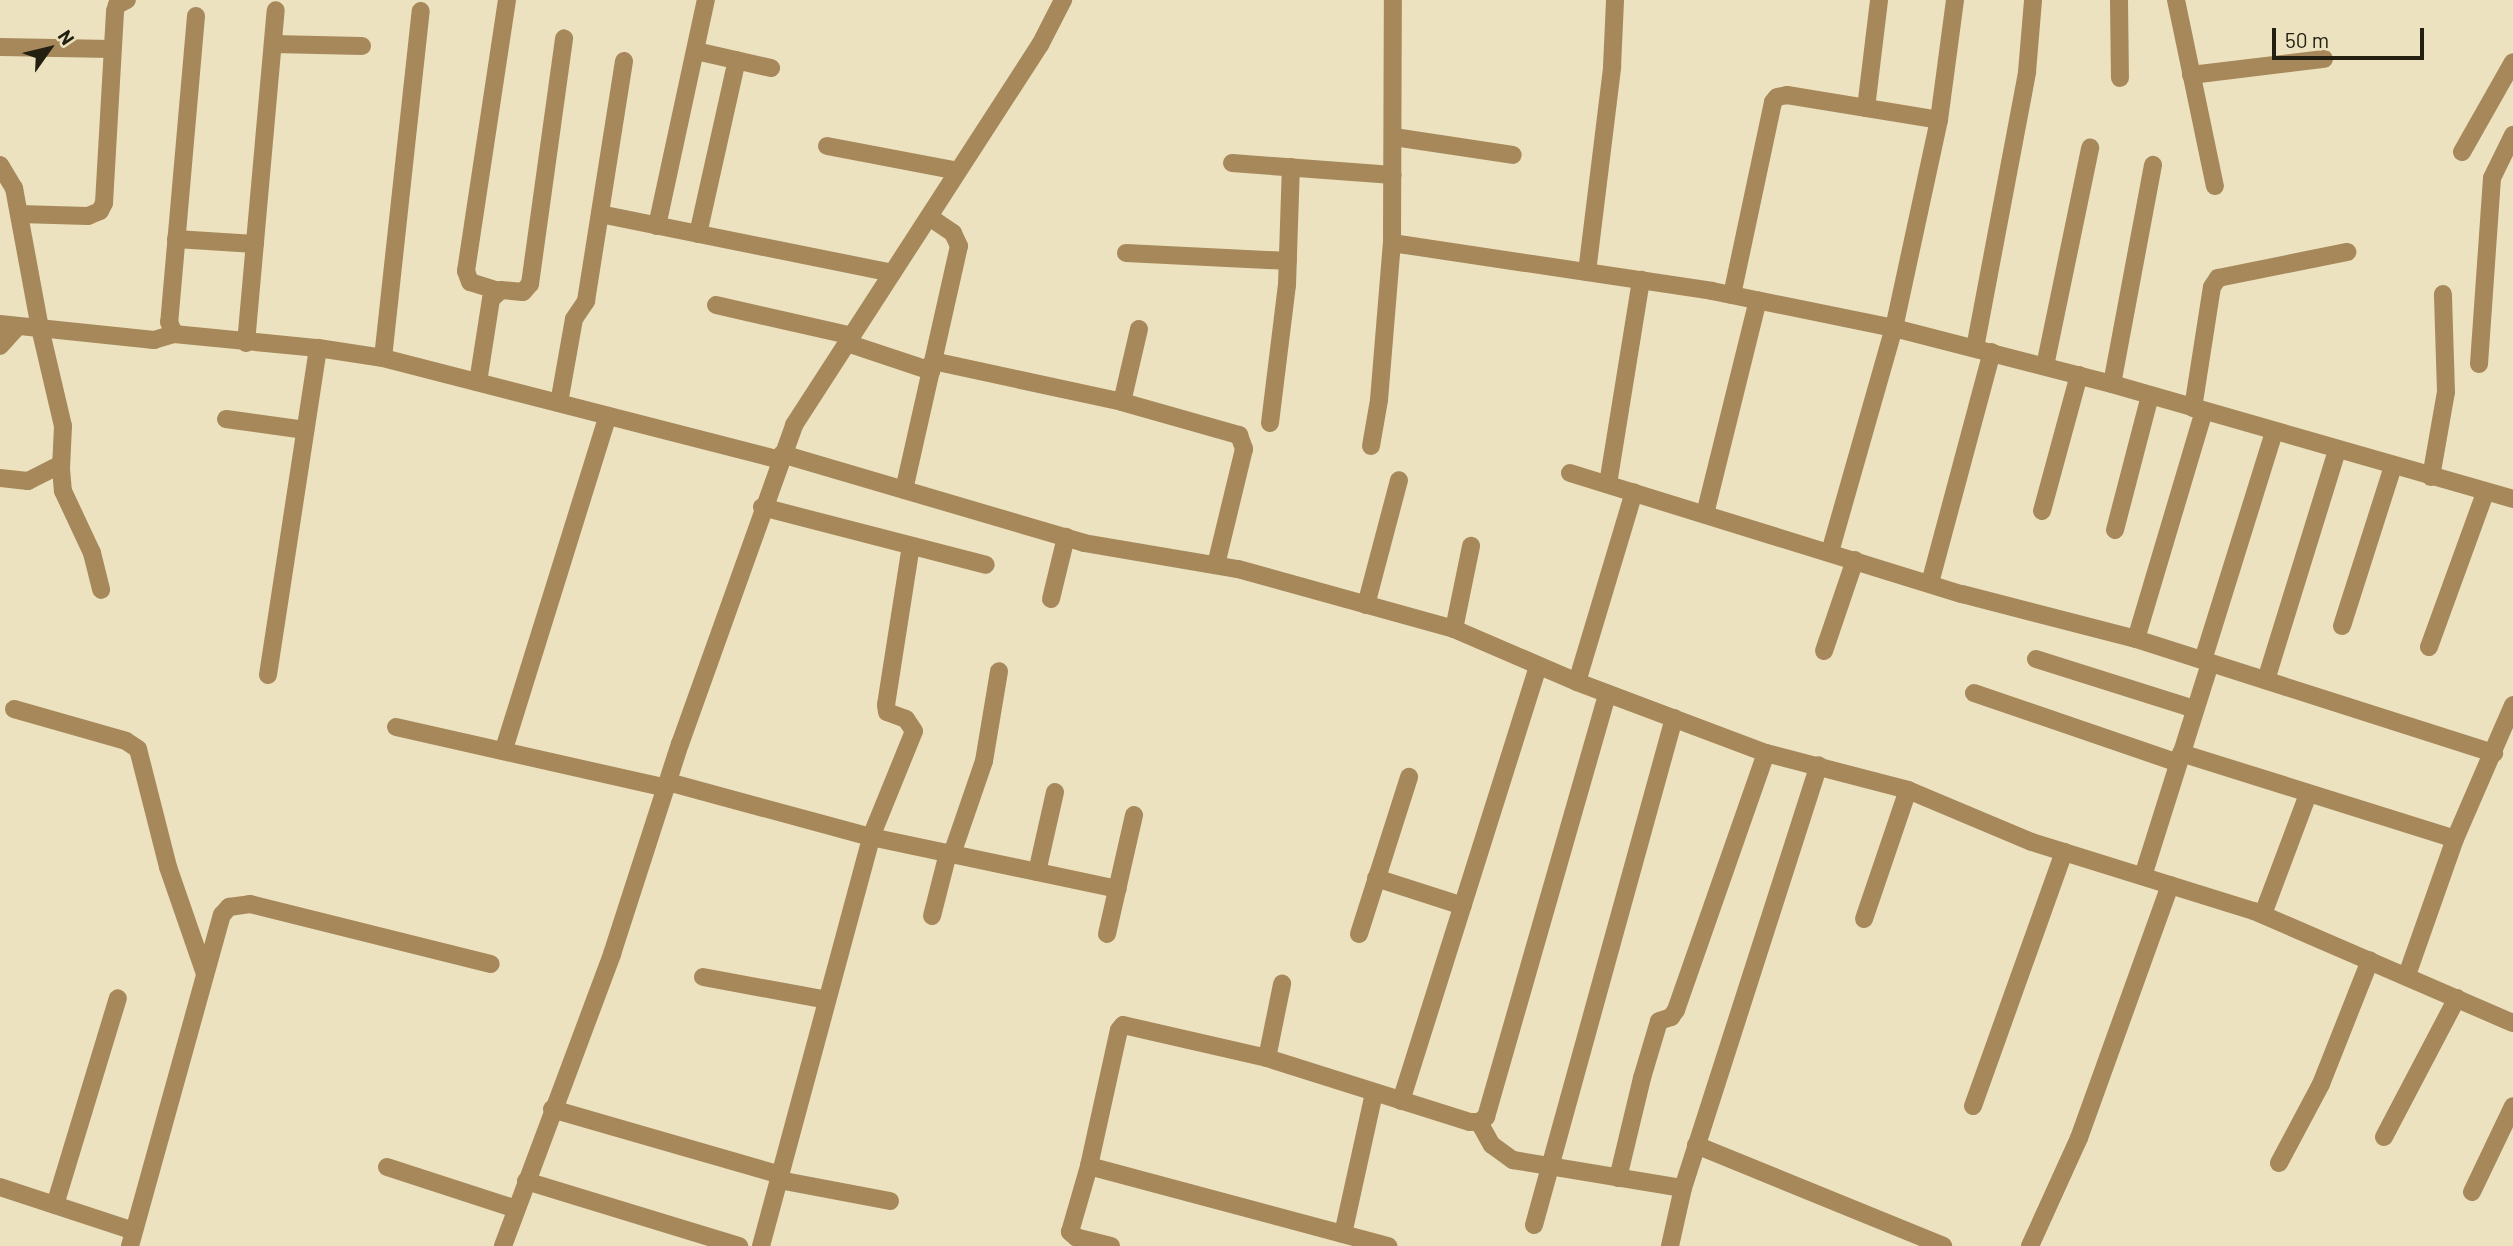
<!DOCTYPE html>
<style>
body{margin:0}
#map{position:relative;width:2513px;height:1246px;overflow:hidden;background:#ece2bf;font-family:Barlow,sans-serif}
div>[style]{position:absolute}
.street>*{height:18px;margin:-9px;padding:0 9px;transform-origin:9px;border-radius:9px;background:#a6885b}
span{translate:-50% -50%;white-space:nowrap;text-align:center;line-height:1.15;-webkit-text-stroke:6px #ece2bf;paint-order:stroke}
.north{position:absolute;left:14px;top:14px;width:70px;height:70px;-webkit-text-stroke:5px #ece2bf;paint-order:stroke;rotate:56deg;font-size:19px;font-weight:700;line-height:28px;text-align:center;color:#232012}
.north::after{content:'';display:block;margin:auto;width:24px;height:32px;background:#232012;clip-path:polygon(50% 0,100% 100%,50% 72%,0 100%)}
.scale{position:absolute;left:2272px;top:28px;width:152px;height:32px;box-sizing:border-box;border:4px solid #232012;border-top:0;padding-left:9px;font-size:21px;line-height:24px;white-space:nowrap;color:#232012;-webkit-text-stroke:5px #ece2bf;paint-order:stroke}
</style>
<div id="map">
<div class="street">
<i style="left:2119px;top:0;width:78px;rotate:89.3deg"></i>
<i style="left:2176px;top:0;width:190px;rotate:78.2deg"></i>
<i style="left:196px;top:16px;width:307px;rotate:95deg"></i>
<i style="left:169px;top:322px;width:13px;rotate:67deg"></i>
<i style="left:174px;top:334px;width:145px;rotate:5.6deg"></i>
<i style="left:318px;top:348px;width:66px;rotate:8.7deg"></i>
<i style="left:383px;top:358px;width:410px;rotate:14.4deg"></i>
<i style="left:273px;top:44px;width:89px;rotate:1.3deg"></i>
<i style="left:0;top:47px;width:112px;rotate:1deg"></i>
<i style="left:696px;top:51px;width:77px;rotate:12.8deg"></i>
<i style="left:2191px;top:75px;width:134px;rotate:-6.9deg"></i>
<i style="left:1866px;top:108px;width:109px;rotate:-83.1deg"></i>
<i style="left:1394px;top:137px;width:120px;rotate:8.6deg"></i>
<i style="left:827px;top:146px;width:133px;rotate:10.8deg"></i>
<i style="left:2462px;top:152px;width:103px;rotate:-60.5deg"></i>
<i style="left:1232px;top:163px;width:161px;rotate:4.3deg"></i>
<i style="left:0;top:165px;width:27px;rotate:59deg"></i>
<i style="left:14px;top:188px;width:142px;rotate:79.5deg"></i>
<i style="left:40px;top:328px;width:101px;rotate:76.8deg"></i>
<i style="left:63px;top:426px;width:43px;rotate:92.7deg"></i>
<i style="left:61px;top:469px;width:22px;rotate:85deg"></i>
<i style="left:63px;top:491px;width:68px;rotate:64.9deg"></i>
<i style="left:92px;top:553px;width:38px;rotate:76deg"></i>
<i style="left:19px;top:214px;width:69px;rotate:1.7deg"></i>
<i style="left:88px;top:216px;width:13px;rotate:-23deg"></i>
<i style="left:100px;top:211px;width:9px;rotate:-63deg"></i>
<i style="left:104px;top:203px;width:192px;rotate:-86.7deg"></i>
<i style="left:115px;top:11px;width:6px;rotate:-72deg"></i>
<i style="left:117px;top:5px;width:11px;rotate:-27deg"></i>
<i style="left:600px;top:214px;width:298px;rotate:11.4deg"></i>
<i style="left:657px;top:226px;width:231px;rotate:-77.8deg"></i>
<i style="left:698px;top:234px;width:178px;rotate:-77.4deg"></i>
<i style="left:176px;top:239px;width:79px;rotate:3.6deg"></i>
<i style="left:1392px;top:243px;width:324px;rotate:8.5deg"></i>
<i style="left:1712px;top:291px;width:186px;rotate:11.5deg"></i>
<i style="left:1894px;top:328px;width:225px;rotate:14.4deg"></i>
<i style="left:2112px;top:384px;width:417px;rotate:16deg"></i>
<i style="left:1126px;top:253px;width:162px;rotate:2.8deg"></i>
<i style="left:1587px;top:272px;width:207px;rotate:-83deg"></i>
<i style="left:1612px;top:67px;width:67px;rotate:-87.4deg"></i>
<i style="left:499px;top:291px;width:30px;rotate:-163deg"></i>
<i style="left:470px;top:282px;width:12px;rotate:-110deg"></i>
<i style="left:466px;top:271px;width:274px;rotate:-81.4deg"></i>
<i style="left:1732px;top:295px;width:197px;rotate:-78deg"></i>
<i style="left:1773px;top:102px;width:6px;rotate:-51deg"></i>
<i style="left:1777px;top:97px;width:10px;rotate:-11deg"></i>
<i style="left:1787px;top:95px;width:154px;rotate:9.3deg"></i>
<i style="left:716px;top:305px;width:139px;rotate:12.8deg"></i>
<i style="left:0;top:324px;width:155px;rotate:5.9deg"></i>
<i style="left:154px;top:340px;width:21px;rotate:-17deg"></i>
<i style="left:246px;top:343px;width:334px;rotate:-84.9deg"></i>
<i style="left:847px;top:343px;width:89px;rotate:18.4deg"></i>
<i style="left:0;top:346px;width:27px;rotate:-48deg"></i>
<i style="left:1975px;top:348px;width:281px;rotate:-79.3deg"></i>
<i style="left:2027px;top:72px;width:72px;rotate:-85.2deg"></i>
<i style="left:383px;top:358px;width:349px;rotate:-83.8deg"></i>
<i style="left:933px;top:361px;width:193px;rotate:12.2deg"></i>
<i style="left:1122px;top:402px;width:122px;rotate:15.8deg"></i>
<i style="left:1239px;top:435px;width:15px;rotate:70deg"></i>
<i style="left:1244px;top:449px;width:119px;rotate:103.6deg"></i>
<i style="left:2479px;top:364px;width:186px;rotate:-86deg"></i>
<i style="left:2492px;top:178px;width:48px;rotate:-64deg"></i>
<i style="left:2045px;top:366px;width:223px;rotate:-78.3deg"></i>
<i style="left:478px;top:382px;width:84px;rotate:-81.1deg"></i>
<i style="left:491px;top:299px;width:13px;rotate:-42deg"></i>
<i style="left:501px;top:290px;width:22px;rotate:5deg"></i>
<i style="left:523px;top:292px;width:11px;rotate:-49deg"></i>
<i style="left:530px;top:284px;width:248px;rotate:-82.1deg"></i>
<i style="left:2112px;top:384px;width:223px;rotate:-79.4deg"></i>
<i style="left:1122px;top:402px;width:75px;rotate:-76.9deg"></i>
<i style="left:559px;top:403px;width:85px;rotate:-79.9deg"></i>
<i style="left:574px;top:319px;width:22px;rotate:-56deg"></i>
<i style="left:586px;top:301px;width:243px;rotate:-81deg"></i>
<i style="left:2193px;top:408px;width:122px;rotate:-81.1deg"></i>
<i style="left:2212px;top:287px;width:11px;rotate:-56deg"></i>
<i style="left:2218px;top:278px;width:132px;rotate:-11.4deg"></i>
<i style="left:226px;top:419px;width:80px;rotate:7.9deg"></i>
<i style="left:1270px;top:423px;width:139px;rotate:-83deg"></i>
<i style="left:1287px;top:285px;width:118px;rotate:-88.1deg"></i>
<i style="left:1371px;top:446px;width:47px;rotate:-80.1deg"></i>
<i style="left:1379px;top:400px;width:158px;rotate:-85.3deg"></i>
<i style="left:1392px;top:243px;width:243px;rotate:-89.8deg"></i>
<i style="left:782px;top:454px;width:315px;rotate:16.4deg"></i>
<i style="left:1084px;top:543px;width:156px;rotate:9.6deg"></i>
<i style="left:1238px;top:569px;width:224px;rotate:15.5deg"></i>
<i style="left:1454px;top:629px;width:134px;rotate:23.3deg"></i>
<i style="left:1577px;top:682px;width:202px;rotate:20.6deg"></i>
<i style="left:1766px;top:753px;width:147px;rotate:14.6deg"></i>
<i style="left:1908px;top:790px;width:134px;rotate:22.8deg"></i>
<i style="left:2032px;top:842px;width:232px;rotate:17.3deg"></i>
<i style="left:2254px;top:911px;width:282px;rotate:23.4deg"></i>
<i style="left:1570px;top:473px;width:410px;rotate:17.2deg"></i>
<i style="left:1962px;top:594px;width:180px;rotate:14.5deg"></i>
<i style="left:2136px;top:639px;width:376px;rotate:17.7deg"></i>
<i style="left:2431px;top:477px;width:86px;rotate:-80deg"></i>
<i style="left:2446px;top:392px;width:98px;rotate:-91.8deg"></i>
<i style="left:0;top:478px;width:28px;rotate:6deg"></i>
<i style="left:28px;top:481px;width:37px;rotate:-27deg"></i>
<i style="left:1608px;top:484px;width:207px;rotate:-80.8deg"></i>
<i style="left:904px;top:490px;width:250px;rotate:-77.3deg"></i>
<i style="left:959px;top:246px;width:14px;rotate:-115deg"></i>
<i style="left:953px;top:233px;width:29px;rotate:-146deg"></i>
<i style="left:762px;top:507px;width:231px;rotate:14.5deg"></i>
<i style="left:2042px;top:511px;width:141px;rotate:-74.8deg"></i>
<i style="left:1705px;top:514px;width:220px;rotate:-76.1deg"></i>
<i style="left:2115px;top:530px;width:138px;rotate:-75.4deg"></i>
<i style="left:1830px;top:552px;width:233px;rotate:-74.1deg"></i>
<i style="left:1894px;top:328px;width:213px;rotate:-77.8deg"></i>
<i style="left:1939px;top:120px;width:121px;rotate:-82.4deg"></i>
<i style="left:1930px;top:583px;width:239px;rotate:-75deg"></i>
<i style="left:1051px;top:599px;width:64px;rotate:-76.4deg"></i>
<i style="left:1366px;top:605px;width:129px;rotate:-75.2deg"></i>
<i style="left:2342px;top:626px;width:168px;rotate:-72.3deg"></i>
<i style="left:1454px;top:629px;width:85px;rotate:-78.4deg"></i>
<i style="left:2136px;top:639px;width:238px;rotate:-73.4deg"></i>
<i style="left:2429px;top:647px;width:164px;rotate:-70deg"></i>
<i style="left:1824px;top:651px;width:96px;rotate:-71.2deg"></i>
<i style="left:2036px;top:659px;width:167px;rotate:17.5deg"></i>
<i style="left:2203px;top:660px;width:239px;rotate:-72.7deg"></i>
<i style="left:268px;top:675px;width:331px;rotate:-81.3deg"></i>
<i style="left:2266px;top:680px;width:241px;rotate:-72.8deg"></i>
<i style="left:1577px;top:682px;width:198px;rotate:-73.3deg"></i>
<i style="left:1974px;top:693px;width:216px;rotate:18.9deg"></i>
<i style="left:14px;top:709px;width:116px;rotate:15.9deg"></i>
<i style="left:126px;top:741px;width:14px;rotate:34deg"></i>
<i style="left:138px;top:749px;width:122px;rotate:75.7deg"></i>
<i style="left:168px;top:867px;width:113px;rotate:70.9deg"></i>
<i style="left:396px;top:727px;width:277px;rotate:12.7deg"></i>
<i style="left:504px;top:749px;width:349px;rotate:-72.7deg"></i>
<i style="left:2181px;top:753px;width:287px;rotate:17.4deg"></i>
<i style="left:668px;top:782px;width:210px;rotate:15.2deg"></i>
<i style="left:871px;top:837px;width:252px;rotate:11.9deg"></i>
<i style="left:952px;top:854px;width:98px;rotate:-71deg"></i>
<i style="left:984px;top:761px;width:91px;rotate:-80.5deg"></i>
<i style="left:1037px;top:872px;width:82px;rotate:-77.3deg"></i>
<i style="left:2143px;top:876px;width:223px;rotate:-72.5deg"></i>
<i style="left:1376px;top:878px;width:91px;rotate:17.8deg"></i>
<i style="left:2263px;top:914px;width:128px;rotate:-69.4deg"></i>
<i style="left:932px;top:916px;width:65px;rotate:-75.7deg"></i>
<i style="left:1864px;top:919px;width:136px;rotate:-71.2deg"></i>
<i style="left:1107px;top:934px;width:122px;rotate:-77.2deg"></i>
<i style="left:1359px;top:934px;width:165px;rotate:-72.3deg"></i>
<i style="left:2407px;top:975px;width:144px;rotate:-70.6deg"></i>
<i style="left:2455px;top:839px;width:146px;rotate:-66.6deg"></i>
<i style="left:703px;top:977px;width:126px;rotate:10.5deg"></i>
<i style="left:1267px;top:1058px;width:76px;rotate:-78.5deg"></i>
<i style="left:1401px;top:1101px;width:455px;rotate:-72.5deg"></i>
<i style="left:1973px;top:1106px;width:270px;rotate:-70.3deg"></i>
<i style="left:552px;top:1109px;width:237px;rotate:16.1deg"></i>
<i style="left:1479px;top:1122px;width:26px;rotate:61deg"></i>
<i style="left:1492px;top:1145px;width:26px;rotate:36deg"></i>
<i style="left:1513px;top:1160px;width:172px;rotate:9.4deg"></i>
<i style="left:2384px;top:1137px;width:157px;rotate:-62.3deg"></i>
<i style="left:1696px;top:1145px;width:267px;rotate:22.2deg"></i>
<i style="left:2279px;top:1163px;width:89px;rotate:-62deg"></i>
<i style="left:2321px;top:1084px;width:133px;rotate:-68.4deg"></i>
<i style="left:1089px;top:1166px;width:310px;rotate:15deg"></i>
<i style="left:387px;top:1167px;width:136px;rotate:18deg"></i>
<i style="left:1618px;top:1178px;width:103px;rotate:-76.5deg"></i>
<i style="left:1642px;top:1078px;width:59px;rotate:-73.4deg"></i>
<i style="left:1659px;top:1021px;width:13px;rotate:-18deg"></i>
<i style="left:1671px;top:1017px;width:9px;rotate:-54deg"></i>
<i style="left:1676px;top:1010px;width:272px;rotate:-70.7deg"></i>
<i style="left:779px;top:1180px;width:113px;rotate:10.7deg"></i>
<i style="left:526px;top:1181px;width:223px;rotate:17deg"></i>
<i style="left:0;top:1187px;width:141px;rotate:18.2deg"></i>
<i style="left:2472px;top:1192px;width:95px;rotate:-64.5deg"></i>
<i style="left:55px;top:1205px;width:216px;rotate:-73.1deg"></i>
<i style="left:1534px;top:1225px;width:526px;rotate:-74.56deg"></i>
<i style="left:1343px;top:1234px;width:144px;rotate:-77.6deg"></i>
<i style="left:130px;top:1246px;width:344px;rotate:-74.5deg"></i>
<i style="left:222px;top:915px;width:11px;rotate:-49deg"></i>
<i style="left:229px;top:907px;width:21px;rotate:-8deg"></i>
<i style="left:250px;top:904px;width:248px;rotate:14deg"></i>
<i style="left:503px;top:1246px;width:312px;rotate:-69.5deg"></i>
<i style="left:612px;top:954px;width:221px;rotate:-72.1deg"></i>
<i style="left:680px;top:744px;width:339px;rotate:-70.3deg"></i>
<i style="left:794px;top:425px;width:453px;rotate:-57.1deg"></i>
<i style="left:1040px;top:45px;width:51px;rotate:-62.9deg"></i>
<i style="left:761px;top:1246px;width:424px;rotate:-74.9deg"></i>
<i style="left:871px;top:837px;width:114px;rotate:-67.9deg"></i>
<i style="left:914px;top:731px;width:14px;rotate:-124deg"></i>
<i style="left:906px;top:719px;width:20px;rotate:-160deg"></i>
<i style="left:887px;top:712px;width:7px;rotate:-98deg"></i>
<i style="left:886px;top:705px;width:161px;rotate:-81.1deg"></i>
<i style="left:1111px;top:1246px;width:36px;rotate:-166deg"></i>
<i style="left:1076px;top:1237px;width:8px;rotate:-140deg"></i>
<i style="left:1070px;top:1232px;width:69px;rotate:-73.9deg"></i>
<i style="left:1089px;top:1166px;width:139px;rotate:-77.6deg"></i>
<i style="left:1119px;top:1030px;width:6px;rotate:-51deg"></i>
<i style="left:1123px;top:1025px;width:148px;rotate:12.9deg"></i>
<i style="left:1267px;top:1058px;width:213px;rotate:17.5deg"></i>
<i style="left:1470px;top:1122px;width:9px"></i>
<i style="left:1479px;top:1122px;width:9px;rotate:-36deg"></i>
<i style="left:1486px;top:1117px;width:440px;rotate:-74deg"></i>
<i style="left:1670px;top:1246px;width:59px;rotate:-77.4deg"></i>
<i style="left:1683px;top:1188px;width:444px;rotate:-72.2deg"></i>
<i style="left:2030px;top:1246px;width:119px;rotate:-65.6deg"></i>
<i style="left:2079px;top:1138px;width:269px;rotate:-70.2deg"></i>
</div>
<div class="north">N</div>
<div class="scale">50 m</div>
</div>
